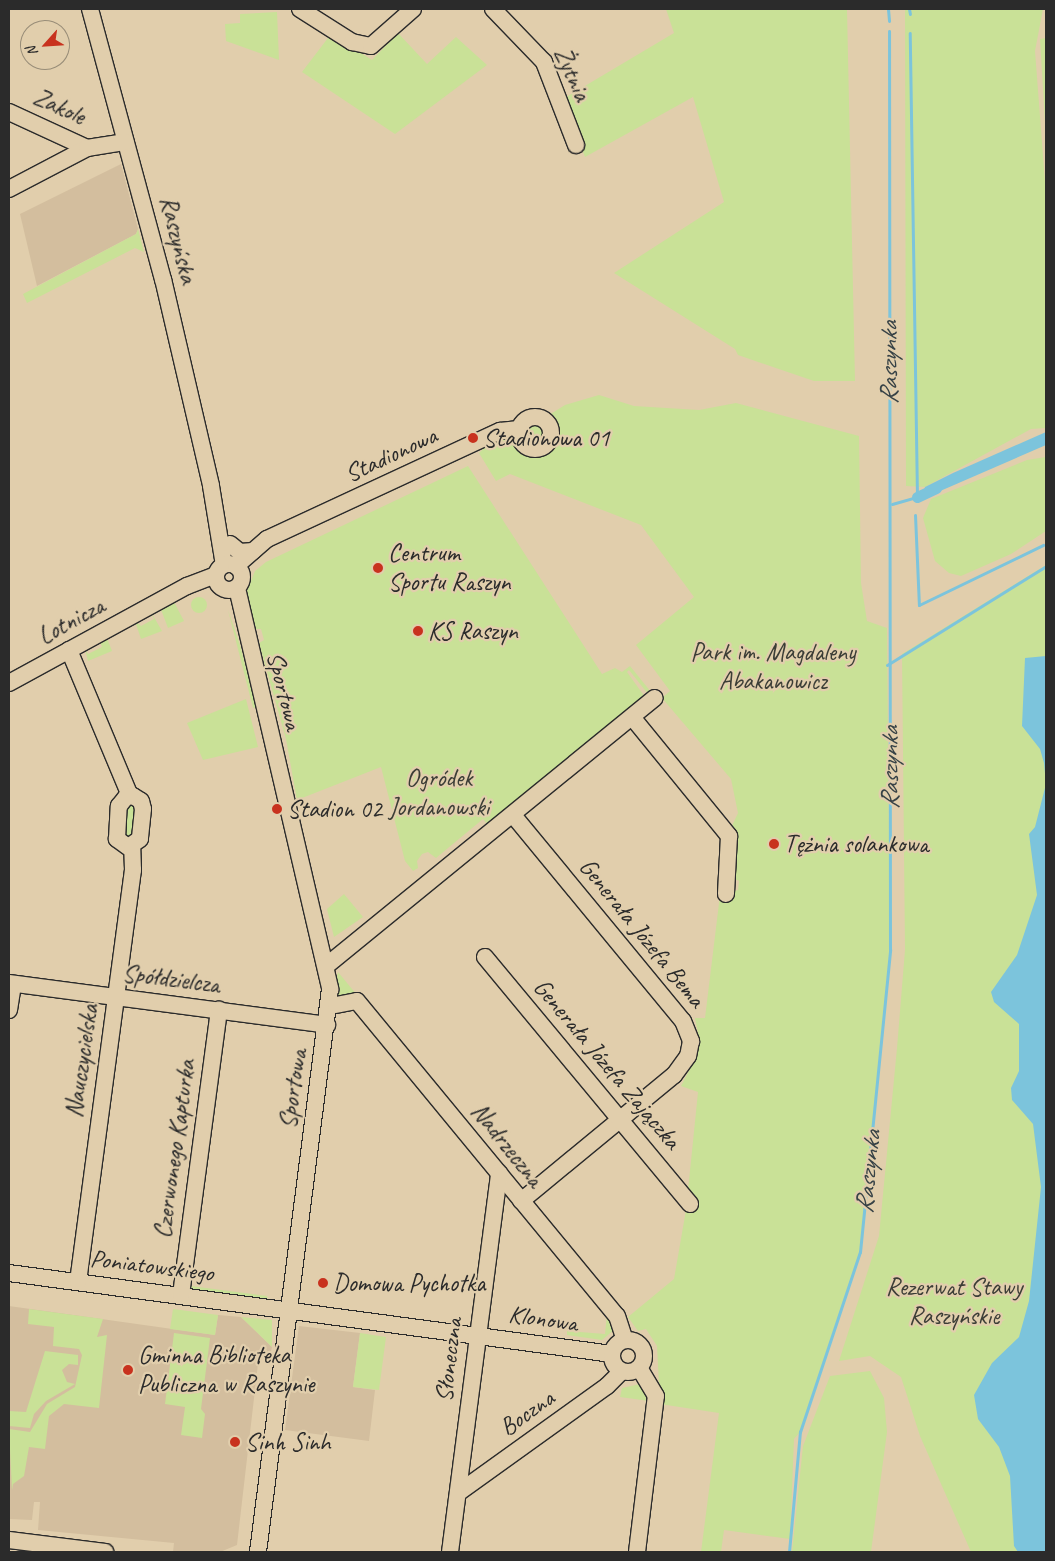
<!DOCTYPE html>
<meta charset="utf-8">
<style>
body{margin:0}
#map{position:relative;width:1055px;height:1561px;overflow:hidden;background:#e1ceac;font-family:Caveat,sans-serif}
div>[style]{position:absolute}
.built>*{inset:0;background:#d3be9e}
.green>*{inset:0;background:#c9e197}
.round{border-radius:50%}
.water>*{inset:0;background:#7cc4dc}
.stream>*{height:3px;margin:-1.5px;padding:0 1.5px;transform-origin:1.5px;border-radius:1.5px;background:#7cc4dc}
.canal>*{height:11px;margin:-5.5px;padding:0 5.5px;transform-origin:5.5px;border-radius:5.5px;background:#7cc4dc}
.roads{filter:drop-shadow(1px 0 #2b2b2b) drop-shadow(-1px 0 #2b2b2b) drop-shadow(0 1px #2b2b2b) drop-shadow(0 -1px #2b2b2b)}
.minor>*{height:16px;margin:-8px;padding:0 8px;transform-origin:8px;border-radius:8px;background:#e1ceac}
.minor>.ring{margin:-8px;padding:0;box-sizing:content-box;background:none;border:16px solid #e1ceac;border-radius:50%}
.dots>*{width:14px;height:14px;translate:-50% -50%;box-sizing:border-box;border:2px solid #e1ceac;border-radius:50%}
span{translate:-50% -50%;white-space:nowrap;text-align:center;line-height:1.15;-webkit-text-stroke:4.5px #e1ceac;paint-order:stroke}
.street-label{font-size:25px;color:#2b2b2b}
.poi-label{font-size:25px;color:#2b2b2b}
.left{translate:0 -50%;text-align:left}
.park-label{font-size:25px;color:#3b3d36}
.water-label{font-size:26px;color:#374246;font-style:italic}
.frame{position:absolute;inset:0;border:10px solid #2b2b2b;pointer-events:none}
.north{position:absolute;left:20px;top:20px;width:50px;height:50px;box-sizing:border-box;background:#e1ceac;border:1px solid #988d78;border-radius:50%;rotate:244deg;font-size:14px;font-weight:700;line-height:20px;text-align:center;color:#2b2b2b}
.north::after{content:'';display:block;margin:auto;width:18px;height:22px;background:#c8321e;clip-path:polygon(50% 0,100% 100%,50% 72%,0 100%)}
</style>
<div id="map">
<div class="built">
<i style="clip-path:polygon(121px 164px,138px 229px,136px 234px,37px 286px,20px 214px)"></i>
<i style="clip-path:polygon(9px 1306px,215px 1335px,218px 1315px,241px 1317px,272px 1347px,270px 1356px,259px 1355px,237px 1545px,220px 1552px,173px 1552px,174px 1543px,38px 1530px,40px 1502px,34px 1502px,32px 1520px,9px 1519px)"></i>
<i style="clip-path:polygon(299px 1326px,360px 1333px,353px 1387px,375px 1390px,369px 1441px,285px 1430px)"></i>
</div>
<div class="green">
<i style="clip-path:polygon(666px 9px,847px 9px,855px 381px,814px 381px,738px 355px,735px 349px,614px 273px,724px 202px,693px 97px,585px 157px,563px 99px,674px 33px)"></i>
<i style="clip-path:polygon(905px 9px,1043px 9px,1035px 51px,1046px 195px,1046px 428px,1031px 429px,925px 487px,906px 486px)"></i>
<i style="clip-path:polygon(277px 12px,279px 60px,226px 41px,225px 24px,240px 23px,240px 14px)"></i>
<i style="clip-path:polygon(398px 33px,427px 64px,456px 37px,487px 65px,395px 134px,302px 72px,331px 34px,372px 60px)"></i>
<i style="clip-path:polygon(1046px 38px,1046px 139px,1040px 39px)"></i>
<i style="clip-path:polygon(138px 229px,144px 252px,135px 248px,27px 303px,23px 294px,136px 234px)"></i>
<i style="clip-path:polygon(599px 395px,634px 406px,699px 410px,736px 403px,859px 436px,861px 583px,867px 621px,887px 628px,890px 945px,860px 1252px,800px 1432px,794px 1439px,790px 1539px,724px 1530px,721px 1552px,701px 1552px,719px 1413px,660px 1404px,657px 1346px,646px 1329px,638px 1331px,628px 1317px,674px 1279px,686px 1210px,698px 1092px,681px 1086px,696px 1057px,699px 1039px,695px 1018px,705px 1018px,720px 895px,738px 890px,739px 881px,733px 878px,730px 830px,738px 813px,731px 779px,662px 698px,670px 691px,636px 645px,694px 597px,641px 525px,510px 474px,496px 481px,479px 453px,491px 441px,507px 437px,521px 449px,542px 453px,551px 448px,557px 433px,549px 415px,565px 405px)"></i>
<i class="round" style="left:524px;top:422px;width:22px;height:22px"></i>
<i style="clip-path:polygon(1046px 457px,1046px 531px,1011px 554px,961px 576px,949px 573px,935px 561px,923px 518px,931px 499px,1027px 460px)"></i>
<i style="clip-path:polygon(468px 466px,602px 674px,615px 668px,622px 672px,630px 666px,651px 692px,648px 694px,629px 670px,627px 672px,645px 697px,488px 825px,483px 819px,436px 858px,428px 852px,422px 854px,417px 861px,418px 868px,413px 871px,405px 861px,381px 767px,297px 800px,286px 739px,259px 643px,264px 640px,261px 629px,256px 629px,246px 593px,255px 571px,266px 562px)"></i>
<i style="clip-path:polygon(1046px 565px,1046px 1552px,971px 1552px,920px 1436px,901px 1377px,870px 1356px,839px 1361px,879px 1236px,897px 1048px,905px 950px,902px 654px)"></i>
<i class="round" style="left:191px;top:597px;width:16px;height:16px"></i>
<i style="clip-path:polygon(174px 602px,184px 621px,168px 628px,160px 607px)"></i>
<i style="clip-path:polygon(228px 610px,240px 645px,256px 707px,253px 708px)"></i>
<i style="clip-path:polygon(151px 612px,162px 631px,141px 639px,135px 621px,141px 626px,154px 619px)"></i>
<i style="clip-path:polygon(107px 638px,112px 651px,88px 661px,85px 649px,88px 654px,102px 647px,99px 640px)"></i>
<i style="clip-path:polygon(246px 699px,258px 747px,203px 760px,187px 723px)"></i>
<i style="clip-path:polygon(137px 804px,137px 837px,124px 843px,126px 805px)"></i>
<i style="clip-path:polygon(344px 894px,363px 917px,334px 937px,327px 909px)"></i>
<i style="clip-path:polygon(338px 972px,357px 995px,338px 1001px,337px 977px)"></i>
<i style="clip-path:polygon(191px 1286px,267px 1296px,268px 1301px,193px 1290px)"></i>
<i style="clip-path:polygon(29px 1309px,103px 1319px,97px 1337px,107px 1335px,99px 1408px,64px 1404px,49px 1416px,45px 1449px,29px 1447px,24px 1476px,13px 1484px,12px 1490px,9px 1429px,30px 1432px,47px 1404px,75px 1387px,82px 1355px,79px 1349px,53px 1346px,54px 1327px,28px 1324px)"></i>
<i style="clip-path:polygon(173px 1309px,218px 1315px,215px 1335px,170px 1329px)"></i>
<i style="clip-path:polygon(607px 1314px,615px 1329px,602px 1340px,567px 1335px,567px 1331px,605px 1334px)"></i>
<i style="clip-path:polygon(241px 1317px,272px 1320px,272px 1347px)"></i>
<i style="clip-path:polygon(174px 1333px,210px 1338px,201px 1409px,205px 1414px,202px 1438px,181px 1435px,185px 1407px,165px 1404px)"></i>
<i style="clip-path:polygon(360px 1333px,386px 1337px,379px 1390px,353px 1387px)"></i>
<i style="clip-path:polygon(45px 1351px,78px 1355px,78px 1365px,69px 1364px,62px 1370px,67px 1382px,75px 1384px,46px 1401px,34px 1414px,30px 1428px,9px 1426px,9px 1411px,26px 1412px)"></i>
<i style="clip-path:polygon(870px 1371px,884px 1398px,887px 1432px,871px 1552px,792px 1552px,803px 1446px,830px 1376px)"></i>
<i style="clip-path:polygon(640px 1384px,649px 1401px,620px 1397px,622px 1388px)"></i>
</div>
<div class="water">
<i style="clip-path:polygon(1046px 432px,1046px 445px,931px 495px,923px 494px,925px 487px,953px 473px)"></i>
<i style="clip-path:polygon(1046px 656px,1046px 1552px,1018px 1552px,1014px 1546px,1010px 1476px,999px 1447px,978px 1419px,974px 1395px,992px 1363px,1019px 1337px,1029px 1301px,1041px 1187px,1033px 1124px,1012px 1100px,1011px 1088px,1019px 1071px,1019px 1024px,994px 1002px,991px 992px,1017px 955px,1037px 895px,1029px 834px,1035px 827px,1046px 784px,1044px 763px,1040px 749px,1022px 726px,1025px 658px)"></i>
</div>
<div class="stream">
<i style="left:888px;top:9px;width:12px;rotate:85deg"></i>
<i style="left:909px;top:9px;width:5px;rotate:79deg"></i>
<i style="left:892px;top:504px;width:26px;rotate:-16deg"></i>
<i style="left:917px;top:497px;width:464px;rotate:-90.9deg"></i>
<i style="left:915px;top:515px;width:90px;rotate:87.5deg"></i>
<i style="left:919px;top:605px;width:138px;rotate:-25.8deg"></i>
<i style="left:887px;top:665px;width:187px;rotate:-31.9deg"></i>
<i style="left:789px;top:1552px;width:121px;rotate:-84.8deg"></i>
<i style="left:800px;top:1432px;width:190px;rotate:-71.6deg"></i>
<i style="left:860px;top:1252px;width:304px;rotate:-84.3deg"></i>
<i style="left:890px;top:949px;width:918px;rotate:-90.06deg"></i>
</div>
<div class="canal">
<i style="left:917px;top:497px;width:21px;rotate:-25deg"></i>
</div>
<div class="roads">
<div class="minor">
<i style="left:90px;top:9px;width:280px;rotate:74.9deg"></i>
<i style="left:163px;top:279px;width:212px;rotate:76.9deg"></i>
<i style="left:211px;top:486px;width:80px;rotate:80.7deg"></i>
<i style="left:300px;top:9px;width:62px;rotate:32.4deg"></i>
<i style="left:352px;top:42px;width:19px;rotate:12deg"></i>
<i style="left:371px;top:46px;width:56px;rotate:-41.4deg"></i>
<i style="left:493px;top:9px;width:74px;rotate:46.1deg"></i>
<i style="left:544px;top:62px;width:89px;rotate:68.9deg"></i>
<i style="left:9px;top:112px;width:86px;rotate:24.8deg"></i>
<i style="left:9px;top:189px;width:88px;rotate:-27.7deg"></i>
<i style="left:87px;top:148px;width:39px;rotate:-9deg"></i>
<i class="ring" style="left:519px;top:417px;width:16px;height:16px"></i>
<i style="left:230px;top:544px;width:13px;rotate:39deg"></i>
<i style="left:240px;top:552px;width:13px;rotate:-4deg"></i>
<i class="ring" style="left:216px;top:564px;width:10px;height:10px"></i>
<i style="left:236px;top:566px;width:41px;rotate:-41.1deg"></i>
<i style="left:267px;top:539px;width:257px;rotate:-24.9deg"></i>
<i style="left:500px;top:431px;width:19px;rotate:-6deg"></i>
<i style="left:237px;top:588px;width:412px;rotate:76.9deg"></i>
<i style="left:330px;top:989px;width:568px;rotate:97.29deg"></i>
<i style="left:69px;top:650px;width:158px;rotate:67.3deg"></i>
<i style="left:9px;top:683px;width:203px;rotate:-28.6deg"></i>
<i style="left:187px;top:586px;width:31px;rotate:-21deg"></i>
<i style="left:632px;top:717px;width:154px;rotate:50.8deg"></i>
<i style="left:729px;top:836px;width:58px;rotate:93deg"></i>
<i style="left:133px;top:796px;width:9px;rotate:32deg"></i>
<i style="left:141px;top:801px;width:8px;rotate:76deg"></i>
<i style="left:143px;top:809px;width:30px;rotate:96deg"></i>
<i style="left:140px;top:839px;width:14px;rotate:146deg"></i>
<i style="left:128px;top:847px;width:14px;rotate:-144deg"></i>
<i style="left:117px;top:839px;width:33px;rotate:-87deg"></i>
<i style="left:119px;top:806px;width:11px;rotate:-52deg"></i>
<i style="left:126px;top:797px;width:7px;rotate:-8deg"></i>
<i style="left:513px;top:815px;width:267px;rotate:50.5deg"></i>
<i style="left:683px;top:1021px;width:22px;rotate:68deg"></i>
<i style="left:691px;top:1041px;width:15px;rotate:101deg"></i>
<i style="left:688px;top:1056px;width:24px;rotate:126deg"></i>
<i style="left:674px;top:1075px;width:198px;rotate:140.5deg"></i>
<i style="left:485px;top:957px;width:321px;rotate:50.3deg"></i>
<i style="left:326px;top:966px;width:424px;rotate:-39.2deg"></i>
<i style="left:9px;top:983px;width:321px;rotate:7.5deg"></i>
<i style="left:336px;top:1005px;width:21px;rotate:-11deg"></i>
<i style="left:357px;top:1001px;width:408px;rotate:50.5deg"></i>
<i style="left:617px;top:1316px;width:25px;rotate:72deg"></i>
<i style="left:9px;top:1010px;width:26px;rotate:-81deg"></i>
<i style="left:9px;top:1273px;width:608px;rotate:7.65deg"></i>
<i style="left:78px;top:1282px;width:416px;rotate:-82.4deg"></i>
<i style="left:133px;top:870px;width:23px;rotate:-92deg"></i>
<i style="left:181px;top:1295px;width:288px;rotate:-82.4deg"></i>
<i class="ring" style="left:612px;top:1340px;width:16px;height:16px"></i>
<i style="left:458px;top:1493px;width:183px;rotate:-35.7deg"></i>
<i style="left:607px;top:1386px;width:21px;rotate:-45deg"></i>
<i style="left:9px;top:1540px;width:97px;rotate:7.1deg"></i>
<i style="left:450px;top:1552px;width:382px;rotate:-82.6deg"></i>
<i style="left:637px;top:1552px;width:157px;rotate:-83.1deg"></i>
<i style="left:656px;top:1396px;width:33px;rotate:-121deg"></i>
</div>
</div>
<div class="dots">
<i style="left:473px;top:438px;background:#c8321e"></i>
<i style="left:378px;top:568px;background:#c8321e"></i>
<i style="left:418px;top:631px;background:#c8321e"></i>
<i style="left:277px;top:809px;background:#c8321e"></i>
<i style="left:774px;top:844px;background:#c8321e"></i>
<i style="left:323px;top:1283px;background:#c8321e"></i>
<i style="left:128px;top:1370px;background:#c8321e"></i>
<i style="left:235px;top:1442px;background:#c8321e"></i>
</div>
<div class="street-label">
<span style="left:572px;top:74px;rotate:65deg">Żytnia</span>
<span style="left:59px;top:107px;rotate:24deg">Zakole</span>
<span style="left:178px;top:240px;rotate:76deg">Raszyńska</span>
<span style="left:391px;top:455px;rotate:-25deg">Stadionowa</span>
<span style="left:71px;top:621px;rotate:-29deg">Lotnicza</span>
<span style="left:284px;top:691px;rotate:76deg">Sportowa</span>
<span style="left:642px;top:933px;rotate:51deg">Generała Józefa Bema</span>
<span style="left:171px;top:979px;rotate:7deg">Spółdzielcza</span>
<span style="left:82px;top:1061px;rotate:-82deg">Nauczycielska</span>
<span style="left:607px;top:1064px;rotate:50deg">Generała Józefa Zajączka</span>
<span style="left:293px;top:1089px;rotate:-82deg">Sportowa</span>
<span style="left:507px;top:1145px;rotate:51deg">Nadrzeczna</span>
<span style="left:175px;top:1149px;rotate:-82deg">Czerwonego Kapturka</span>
<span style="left:152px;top:1266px;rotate:7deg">Poniatowskiego</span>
<span style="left:543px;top:1319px;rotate:8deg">Klonowa</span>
<span style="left:449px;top:1360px;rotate:-83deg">Słoneczna</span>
<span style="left:527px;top:1413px;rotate:-35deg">Boczna</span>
</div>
<div class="poi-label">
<span class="left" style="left:483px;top:438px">Stadionowa 01</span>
<span class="left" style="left:388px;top:568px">Centrum<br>Sportu Raszyn</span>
<span class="left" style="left:428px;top:631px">KS Raszyn</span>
<span class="left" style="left:287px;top:809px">Stadion 02</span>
<span class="left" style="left:784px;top:844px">Tężnia solankowa</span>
<span class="left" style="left:333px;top:1283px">Domowa Pychotka</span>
<span class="left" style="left:138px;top:1370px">Gminna Biblioteka<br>Publiczna w Raszynie</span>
<span class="left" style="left:245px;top:1442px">Sinh Sinh</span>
</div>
<div class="park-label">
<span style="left:773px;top:667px">Park im. Magdaleny<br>Abakanowicz</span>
<span style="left:439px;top:793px">Ogródek<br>Jordanowski</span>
<span style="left:954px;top:1302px">Rezerwat Stawy<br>Raszyńskie</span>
</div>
<div class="water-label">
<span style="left:889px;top:363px;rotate:-90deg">Raszynka</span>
<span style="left:890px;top:768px;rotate:-90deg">Raszynka</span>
<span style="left:868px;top:1172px;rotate:-84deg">Raszynka</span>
</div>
<div class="frame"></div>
<div class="north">N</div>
</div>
